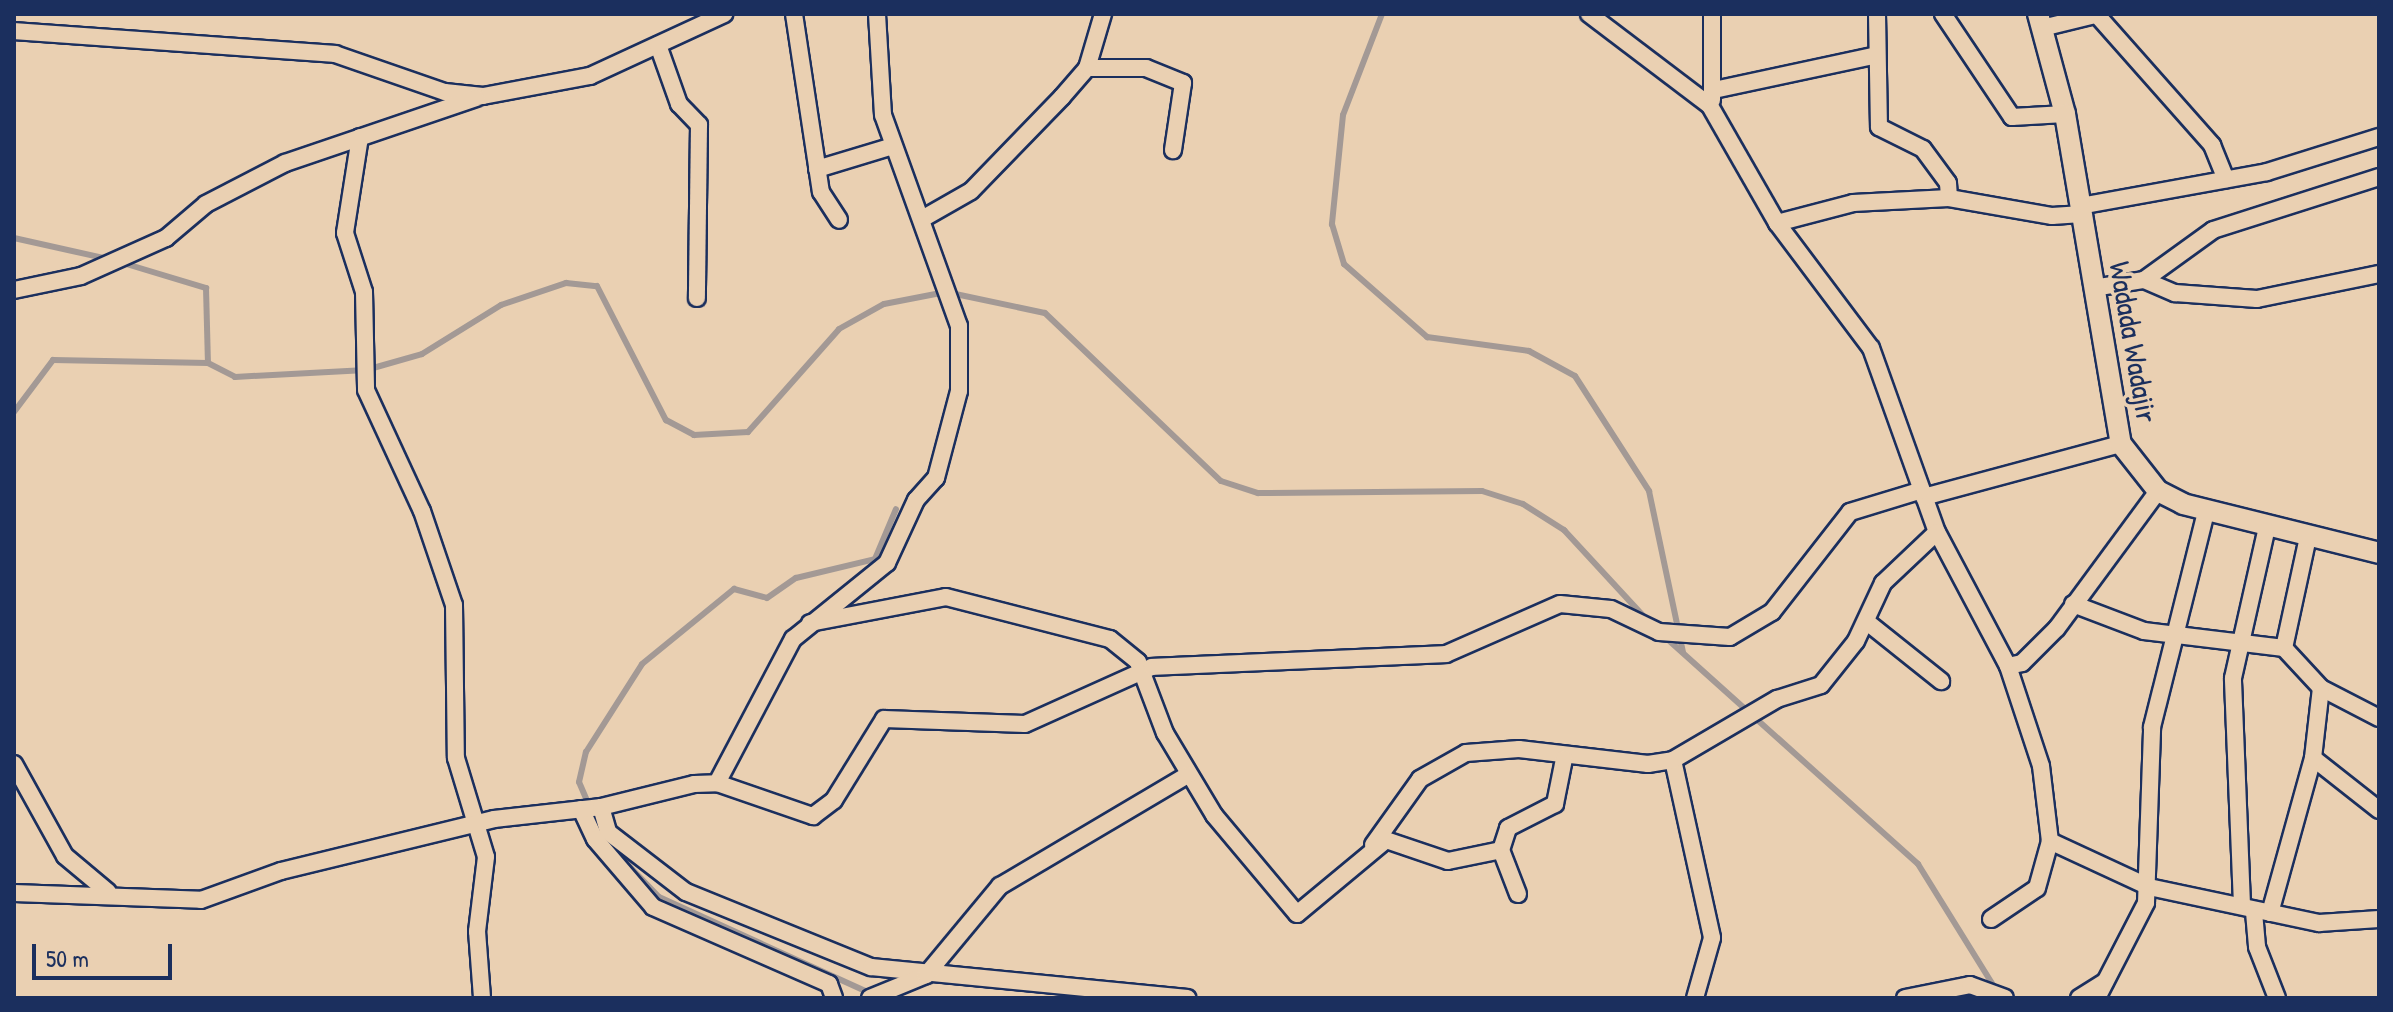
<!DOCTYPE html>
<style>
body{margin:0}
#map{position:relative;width:2393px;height:1012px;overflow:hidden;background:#ead0b2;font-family:"Patrick Hand",sans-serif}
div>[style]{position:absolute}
.stream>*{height:6px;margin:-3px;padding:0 3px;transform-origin:3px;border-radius:3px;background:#a39995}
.roads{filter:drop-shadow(2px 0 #1b2f5e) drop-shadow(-2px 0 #1b2f5e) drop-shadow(0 2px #1b2f5e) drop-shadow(0 -2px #1b2f5e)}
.minor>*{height:16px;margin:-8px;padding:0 8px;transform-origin:8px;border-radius:8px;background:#ead0b2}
.tertiary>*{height:20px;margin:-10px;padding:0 10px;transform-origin:10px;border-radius:10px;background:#ead0b2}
span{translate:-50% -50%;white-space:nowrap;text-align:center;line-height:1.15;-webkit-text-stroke:7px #ead0b2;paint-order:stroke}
.street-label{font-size:30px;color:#1b2f5e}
.frame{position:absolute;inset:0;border:16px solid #1b2f5e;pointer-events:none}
.scale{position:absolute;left:32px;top:944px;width:140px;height:36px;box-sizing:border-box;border:4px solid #1b2f5e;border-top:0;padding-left:10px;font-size:24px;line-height:28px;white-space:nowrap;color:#1b2f5e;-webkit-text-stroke:6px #ead0b2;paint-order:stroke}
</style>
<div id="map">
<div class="stream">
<i style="left:1382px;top:14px;width:108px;rotate:111.1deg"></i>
<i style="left:1343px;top:115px;width:110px;rotate:95.8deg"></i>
<i style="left:1332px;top:224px;width:42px;rotate:73.3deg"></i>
<i style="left:1344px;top:264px;width:111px;rotate:41.3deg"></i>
<i style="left:1427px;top:337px;width:103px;rotate:7.8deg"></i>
<i style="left:1529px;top:351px;width:52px;rotate:28.5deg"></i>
<i style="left:1575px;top:376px;width:137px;rotate:57.2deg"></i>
<i style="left:1649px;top:491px;width:165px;rotate:78.1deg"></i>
<i style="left:14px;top:238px;width:96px;rotate:12.6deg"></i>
<i style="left:123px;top:263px;width:87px;rotate:16.8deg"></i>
<i style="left:206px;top:288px;width:75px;rotate:88.5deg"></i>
<i style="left:14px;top:412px;width:65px;rotate:-53.1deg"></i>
<i style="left:53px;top:360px;width:155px;rotate:1.1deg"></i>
<i style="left:208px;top:363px;width:30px;rotate:27deg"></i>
<i style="left:235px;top:377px;width:131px;rotate:-3.1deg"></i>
<i style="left:366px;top:370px;width:58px;rotate:-15.9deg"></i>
<i style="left:422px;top:354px;width:93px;rotate:-31.8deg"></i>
<i style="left:501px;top:305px;width:69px;rotate:-18.7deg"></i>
<i style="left:566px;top:283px;width:31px;rotate:6deg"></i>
<i style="left:597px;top:286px;width:151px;rotate:62.8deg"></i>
<i style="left:666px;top:420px;width:32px;rotate:28deg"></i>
<i style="left:694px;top:435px;width:54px;rotate:-3.2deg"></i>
<i style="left:748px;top:432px;width:137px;rotate:-48.5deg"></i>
<i style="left:839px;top:329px;width:51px;rotate:-29.1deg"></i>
<i style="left:884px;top:304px;width:63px;rotate:-11deg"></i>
<i style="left:946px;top:292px;width:101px;rotate:12deg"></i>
<i style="left:1045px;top:313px;width:243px;rotate:43.7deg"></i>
<i style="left:1221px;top:481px;width:39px;rotate:18deg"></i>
<i style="left:1258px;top:493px;width:224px;rotate:-0.5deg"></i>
<i style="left:1482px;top:491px;width:43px;rotate:17.6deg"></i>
<i style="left:1523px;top:504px;width:49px;rotate:32.4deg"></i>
<i style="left:1564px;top:530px;width:124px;rotate:47.3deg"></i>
<i style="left:1665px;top:637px;width:340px;rotate:41.9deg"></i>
<i style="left:1918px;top:864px;width:148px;rotate:58.2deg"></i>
<i style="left:600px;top:831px;width:53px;rotate:-113.2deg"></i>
<i style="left:579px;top:782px;width:31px;rotate:-77deg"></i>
<i style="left:586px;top:752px;width:104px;rotate:-57.5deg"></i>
<i style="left:642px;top:664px;width:119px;rotate:-39.2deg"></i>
<i style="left:734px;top:589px;width:34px;rotate:15deg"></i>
<i style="left:767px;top:598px;width:35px;rotate:-35deg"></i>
<i style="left:796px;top:578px;width:81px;rotate:-13.5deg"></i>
<i style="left:875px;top:559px;width:54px;rotate:-67.2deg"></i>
<i style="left:627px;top:864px;width:46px;rotate:45.9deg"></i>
<i style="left:659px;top:897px;width:234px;rotate:24.5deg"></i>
</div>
<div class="roads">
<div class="minor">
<i style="left:794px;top:14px;width:180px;rotate:81.4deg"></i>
<i style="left:821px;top:192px;width:33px;rotate:57deg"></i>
<i style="left:1589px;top:14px;width:152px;rotate:37.2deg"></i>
<i style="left:1710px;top:106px;width:135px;rotate:60.2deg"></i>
<i style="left:1777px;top:223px;width:156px;rotate:53.1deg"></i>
<i style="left:1871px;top:348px;width:195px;rotate:70.3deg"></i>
<i style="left:1937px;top:532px;width:152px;rotate:62.1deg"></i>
<i style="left:2008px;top:666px;width:105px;rotate:71.7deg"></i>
<i style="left:2041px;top:766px;width:76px;rotate:83.2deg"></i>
<i style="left:2050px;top:841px;width:109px;rotate:24.9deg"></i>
<i style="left:2149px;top:887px;width:174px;rotate:12deg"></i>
<i style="left:2319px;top:923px;width:60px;rotate:-3.8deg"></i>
<i style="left:1877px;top:14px;width:113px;rotate:89deg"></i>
<i style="left:1879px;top:127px;width:49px;rotate:26.6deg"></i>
<i style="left:1923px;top:149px;width:42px;rotate:53.7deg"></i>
<i style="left:1948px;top:183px;width:15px;rotate:86deg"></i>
<i style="left:1943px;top:14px;width:124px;rotate:56.2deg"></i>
<i style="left:2012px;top:117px;width:53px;rotate:-3.2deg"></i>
<i style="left:2097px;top:15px;width:174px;rotate:48.5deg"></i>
<i style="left:2212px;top:145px;width:37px;rotate:68deg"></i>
<i style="left:2042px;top:28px;width:59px;rotate:-13.8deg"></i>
<i style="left:14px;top:31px;width:322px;rotate:4.1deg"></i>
<i style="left:335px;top:54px;width:116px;rotate:19.1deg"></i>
<i style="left:445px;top:92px;width:38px;rotate:6deg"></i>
<i style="left:483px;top:96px;width:109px;rotate:-10.6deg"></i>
<i style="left:590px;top:76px;width:148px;rotate:-24.8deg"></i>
<i style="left:658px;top:45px;width:63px;rotate:70.4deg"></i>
<i style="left:679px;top:104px;width:29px;rotate:46deg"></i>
<i style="left:699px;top:125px;width:173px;rotate:90.7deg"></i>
<i style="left:1087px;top:68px;width:59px"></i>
<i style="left:1146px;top:68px;width:40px;rotate:22deg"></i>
<i style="left:1183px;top:83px;width:68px;rotate:98.5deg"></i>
<i style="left:1714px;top:90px;width:163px;rotate:-12.1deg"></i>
<i style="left:1712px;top:100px;width:86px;rotate:-90deg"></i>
<i style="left:360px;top:137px;width:97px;rotate:98.9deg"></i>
<i style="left:345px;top:233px;width:62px;rotate:72.1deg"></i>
<i style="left:364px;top:292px;width:98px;rotate:88.8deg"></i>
<i style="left:366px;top:390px;width:133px;rotate:65.2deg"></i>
<i style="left:422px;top:511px;width:99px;rotate:71.2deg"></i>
<i style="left:454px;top:605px;width:153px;rotate:89.3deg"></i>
<i style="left:456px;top:758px;width:103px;rotate:73.1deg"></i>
<i style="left:486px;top:857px;width:75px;rotate:96.9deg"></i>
<i style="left:477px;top:931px;width:67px;rotate:85.7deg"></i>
<i style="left:817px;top:169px;width:79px;rotate:-16.8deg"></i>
<i style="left:2080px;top:206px;width:190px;rotate:-10.3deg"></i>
<i style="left:2267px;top:172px;width:117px;rotate:-17.4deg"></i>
<i style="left:922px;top:219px;width:56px;rotate:-29.7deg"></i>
<i style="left:971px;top:191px;width:131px;rotate:-45.9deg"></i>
<i style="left:1062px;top:97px;width:38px;rotate:-49deg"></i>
<i style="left:1087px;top:68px;width:56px;rotate:-73.5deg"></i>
<i style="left:1777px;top:223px;width:79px;rotate:-14.7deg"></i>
<i style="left:1853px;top:203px;width:96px;rotate:-3deg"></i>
<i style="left:1949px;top:198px;width:105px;rotate:9.9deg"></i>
<i style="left:2052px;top:216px;width:30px;rotate:-4deg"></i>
<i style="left:2144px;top:280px;width:34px;rotate:23deg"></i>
<i style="left:2175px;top:293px;width:82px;rotate:4.2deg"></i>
<i style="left:2257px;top:299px;width:125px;rotate:-11.6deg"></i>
<i style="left:2093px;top:288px;width:52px;rotate:-8.9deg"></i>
<i style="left:2144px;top:280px;width:85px;rotate:-35.9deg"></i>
<i style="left:2213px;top:230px;width:174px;rotate:-17.7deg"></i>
<i style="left:14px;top:290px;width:68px;rotate:-11.8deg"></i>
<i style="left:81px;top:276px;width:93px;rotate:-24.1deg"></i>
<i style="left:166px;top:238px;width:52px;rotate:-40.4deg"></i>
<i style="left:206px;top:204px;width:89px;rotate:-27.4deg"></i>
<i style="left:285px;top:163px;width:202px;rotate:-18.8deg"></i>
<i style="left:1924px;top:497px;width:204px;rotate:-15.1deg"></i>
<i style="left:2073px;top:604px;width:76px;rotate:20.8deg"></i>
<i style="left:2144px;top:631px;width:141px;rotate:6.9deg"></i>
<i style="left:2284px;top:648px;width:54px;rotate:47.2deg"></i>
<i style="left:2321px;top:688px;width:65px;rotate:27.3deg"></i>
<i style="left:1867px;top:622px;width:95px;rotate:38.6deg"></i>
<i style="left:810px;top:623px;width:138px;rotate:-10.8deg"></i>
<i style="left:946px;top:597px;width:169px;rotate:14.4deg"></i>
<i style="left:1110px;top:639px;width:36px;rotate:39deg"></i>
<i style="left:1138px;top:662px;width:76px;rotate:69.2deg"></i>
<i style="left:1165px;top:733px;width:96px;rotate:59.1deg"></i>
<i style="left:1214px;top:815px;width:129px;rotate:50deg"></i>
<i style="left:1297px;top:914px;width:116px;rotate:-39.7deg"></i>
<i style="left:1386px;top:840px;width:65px;rotate:18.7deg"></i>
<i style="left:1448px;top:861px;width:54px;rotate:-11.7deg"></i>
<i style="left:2284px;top:648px;width:114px;rotate:-77.8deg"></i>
<i style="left:2008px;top:666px;width:14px;rotate:-12deg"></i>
<i style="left:2022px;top:663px;width:49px;rotate:-45deg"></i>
<i style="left:2057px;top:628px;width:170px;rotate:-53.6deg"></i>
<i style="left:2313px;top:758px;width:84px;rotate:38.2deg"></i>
<i style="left:1673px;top:760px;width:182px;rotate:77.6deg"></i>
<i style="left:1712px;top:938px;width:62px;rotate:105.8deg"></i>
<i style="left:14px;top:764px;width:105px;rotate:61deg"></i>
<i style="left:65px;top:856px;width:56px;rotate:39.9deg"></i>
<i style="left:717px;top:783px;width:163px;rotate:-62.2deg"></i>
<i style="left:793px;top:639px;width:121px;rotate:-39deg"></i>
<i style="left:887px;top:563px;width:69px;rotate:-65.3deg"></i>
<i style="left:916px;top:500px;width:30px;rotate:-48deg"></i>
<i style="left:936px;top:478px;width:90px;rotate:-75.2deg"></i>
<i style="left:959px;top:391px;width:65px;rotate:-90deg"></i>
<i style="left:959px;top:326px;width:224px;rotate:-109.8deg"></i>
<i style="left:883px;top:115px;width:101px;rotate:-93.4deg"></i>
<i style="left:601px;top:807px;width:26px;rotate:74deg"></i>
<i style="left:608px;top:832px;width:98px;rotate:37.6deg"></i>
<i style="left:686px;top:892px;width:200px;rotate:22.1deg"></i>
<i style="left:871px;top:967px;width:318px;rotate:5.6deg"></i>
<i style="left:581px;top:809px;width:33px;rotate:65deg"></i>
<i style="left:595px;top:839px;width:89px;rotate:49.5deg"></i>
<i style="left:653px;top:907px;width:192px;rotate:23.6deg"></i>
<i style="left:829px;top:984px;width:15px;rotate:70deg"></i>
<i style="left:1373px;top:845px;width:81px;rotate:-54.5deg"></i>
<i style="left:1420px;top:779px;width:53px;rotate:-29.5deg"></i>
<i style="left:1466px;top:753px;width:53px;rotate:-4.3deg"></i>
<i style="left:1519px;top:749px;width:130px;rotate:6.6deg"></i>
<i style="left:1648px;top:764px;width:25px;rotate:-9deg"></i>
<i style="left:1673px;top:760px;width:121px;rotate:-30.4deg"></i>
<i style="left:1777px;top:699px;width:46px;rotate:-17.7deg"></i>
<i style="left:1821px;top:685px;width:56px;rotate:-51.5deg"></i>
<i style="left:1856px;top:641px;width:64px;rotate:-65deg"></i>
<i style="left:1883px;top:583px;width:74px;rotate:-43.4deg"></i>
<i style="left:14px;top:893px;width:187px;rotate:2.1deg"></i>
<i style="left:201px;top:900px;width:85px;rotate:-19.9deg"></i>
<i style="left:281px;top:871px;width:219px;rotate:-13.7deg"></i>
<i style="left:494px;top:819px;width:108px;rotate:-6.4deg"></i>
<i style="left:601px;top:807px;width:96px;rotate:-13.9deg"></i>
<i style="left:694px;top:784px;width:23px;rotate:-2deg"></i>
<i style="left:717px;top:783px;width:102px;rotate:19deg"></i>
<i style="left:813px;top:816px;width:26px;rotate:-37deg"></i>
<i style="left:834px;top:800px;width:95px;rotate:-58.3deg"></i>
<i style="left:884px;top:719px;width:141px;rotate:2deg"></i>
<i style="left:1025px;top:724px;width:139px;rotate:-24.2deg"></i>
<i style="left:1152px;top:667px;width:294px;rotate:-2.5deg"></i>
<i style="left:1446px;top:654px;width:124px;rotate:-23.7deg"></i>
<i style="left:1560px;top:604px;width:51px;rotate:5.6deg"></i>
<i style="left:1611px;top:609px;width:53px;rotate:25.6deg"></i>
<i style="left:1659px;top:632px;width:71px;rotate:4deg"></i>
<i style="left:1730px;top:637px;width:49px;rotate:-30.8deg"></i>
<i style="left:1772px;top:612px;width:127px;rotate:-52deg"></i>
<i style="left:1850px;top:512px;width:75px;rotate:-17deg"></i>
<i style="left:1518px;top:894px;width:47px;rotate:-111.1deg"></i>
<i style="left:1501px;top:850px;width:23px;rotate:-72deg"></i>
<i style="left:1508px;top:828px;width:53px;rotate:-27.1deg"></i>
<i style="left:1555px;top:804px;width:46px;rotate:-78.7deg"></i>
<i style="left:2242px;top:905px;width:227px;rotate:-92.3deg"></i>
<i style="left:2233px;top:678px;width:155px;rotate:-77.3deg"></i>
<i style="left:2254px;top:912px;width:35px;rotate:85deg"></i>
<i style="left:2257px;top:947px;width:55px;rotate:68.6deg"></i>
<i style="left:2270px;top:913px;width:161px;rotate:-74.5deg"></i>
<i style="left:2313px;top:758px;width:70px;rotate:-83.5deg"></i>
<i style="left:1991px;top:919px;width:55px;rotate:-34deg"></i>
<i style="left:2037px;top:888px;width:49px;rotate:-74.5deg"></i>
<i style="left:870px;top:998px;width:61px;rotate:-22.3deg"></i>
<i style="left:926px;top:975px;width:116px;rotate:-50.3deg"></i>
<i style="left:1000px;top:886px;width:218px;rotate:-30.6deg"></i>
<i style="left:1905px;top:998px;width:66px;rotate:-11.3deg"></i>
<i style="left:1970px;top:985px;width:37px;rotate:20deg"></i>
<i style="left:2079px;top:998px;width:31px;rotate:-32deg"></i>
<i style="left:2097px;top:998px;width:107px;rotate:-62.7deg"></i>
<i style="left:2146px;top:903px;width:176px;rotate:-88deg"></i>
<i style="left:2152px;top:727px;width:222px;rotate:-75.9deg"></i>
</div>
<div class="tertiary">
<i style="left:2038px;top:14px;width:104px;rotate:74.9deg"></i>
<i style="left:2065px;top:114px;width:335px;rotate:80.4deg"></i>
<i style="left:2121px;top:444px;width:60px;rotate:51.8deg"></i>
<i style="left:2158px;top:491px;width:28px;rotate:27deg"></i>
<i style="left:2183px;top:504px;width:202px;rotate:14deg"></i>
</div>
</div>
<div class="street-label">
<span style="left:2134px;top:342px;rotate:80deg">Wadada Wadajir</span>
</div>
<div class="frame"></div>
<div class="scale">50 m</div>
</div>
